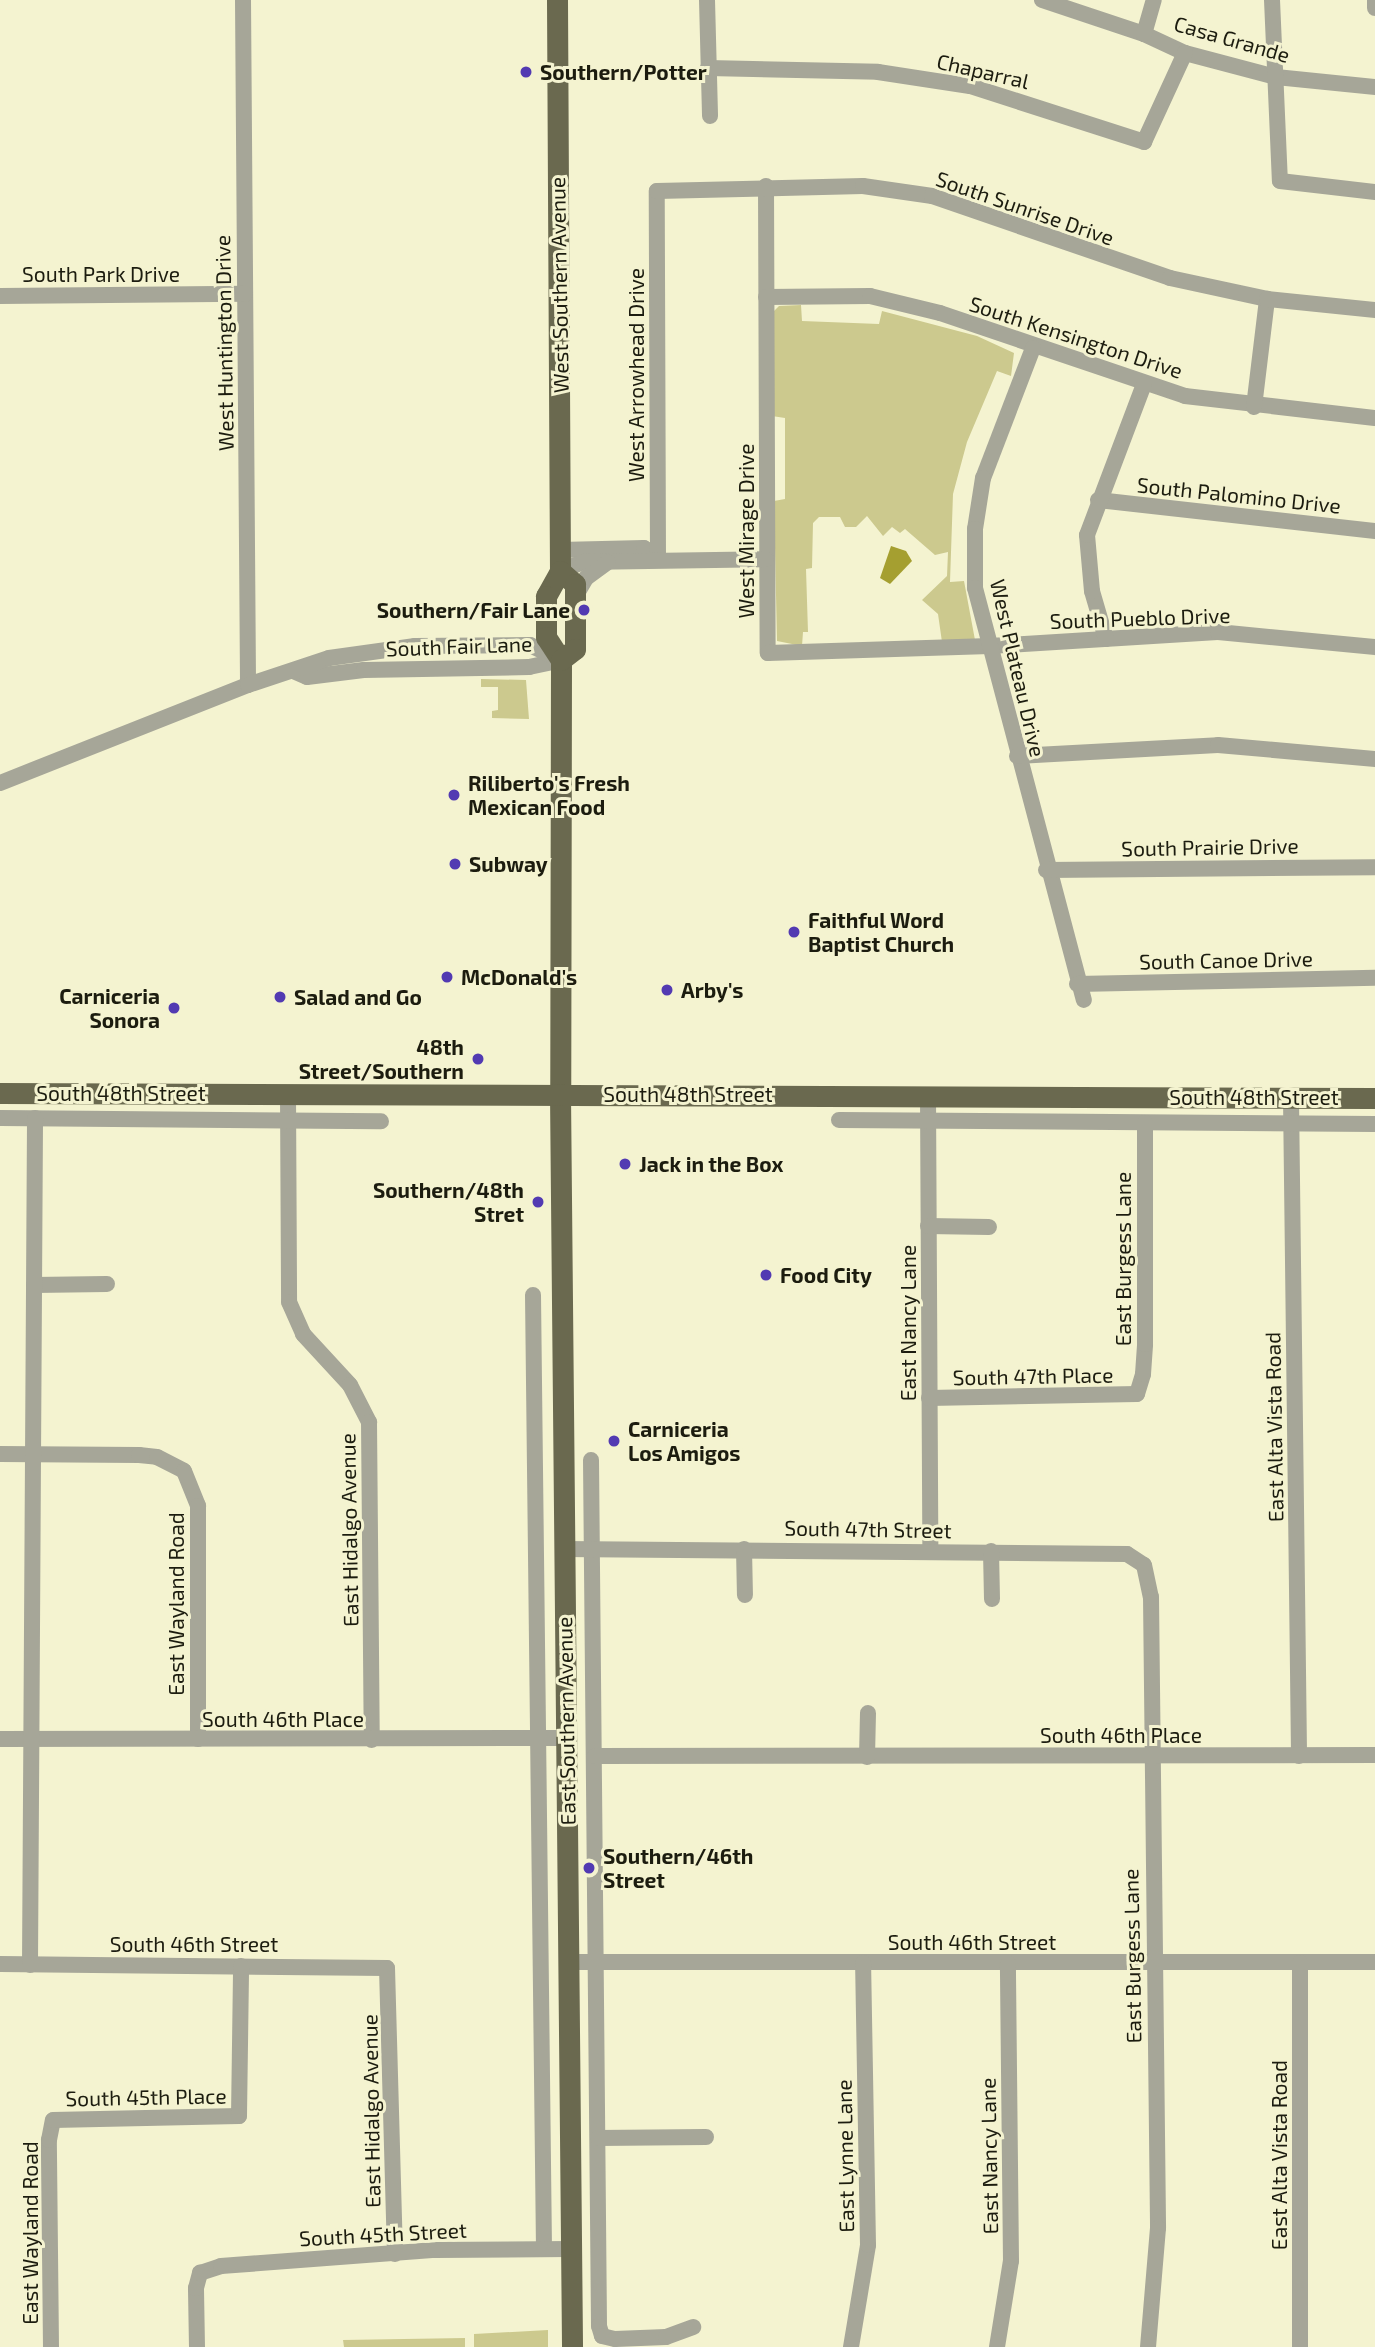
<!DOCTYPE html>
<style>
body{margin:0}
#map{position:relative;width:1375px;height:2347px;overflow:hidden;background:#f4f3d0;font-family:"Exo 2",sans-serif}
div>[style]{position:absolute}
.green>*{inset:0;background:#ccc98e}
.water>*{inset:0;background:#a59f30}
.minor>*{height:16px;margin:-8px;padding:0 8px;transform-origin:8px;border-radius:8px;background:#a6a698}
.major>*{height:21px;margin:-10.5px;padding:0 10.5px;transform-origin:10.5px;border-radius:10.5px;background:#6a694f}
.dots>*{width:19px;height:19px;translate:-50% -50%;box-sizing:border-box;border:4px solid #f4f3d0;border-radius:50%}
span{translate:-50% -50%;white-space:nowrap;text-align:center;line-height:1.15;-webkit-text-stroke:6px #f4f3d0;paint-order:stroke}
.street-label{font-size:21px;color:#1c1c0f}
.poi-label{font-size:21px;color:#1c1c0f;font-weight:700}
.left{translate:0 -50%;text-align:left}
.right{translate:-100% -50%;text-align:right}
</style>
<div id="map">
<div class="green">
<i style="clip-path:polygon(801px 305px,802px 321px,879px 324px,882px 311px,977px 336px,1014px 353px,1011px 376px,997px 371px,967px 442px,953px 494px,950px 582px,964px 581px,975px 640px,942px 642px,938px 614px,922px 600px,947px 576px,948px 552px,935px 555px,905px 529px,900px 533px,892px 527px,883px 536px,867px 516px,856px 527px,845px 527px,840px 517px,819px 517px,813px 523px,812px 568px,806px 569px,808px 632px,803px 632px,802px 646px,777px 641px,774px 501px,785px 499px,785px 418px,772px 416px,773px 312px,779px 306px)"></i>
<i style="clip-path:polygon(481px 679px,526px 680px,529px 719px,492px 718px,492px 711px,498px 710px,498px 687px,481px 687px)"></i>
<i style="clip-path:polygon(548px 2330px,548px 2347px,474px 2347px,474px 2334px)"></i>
<i style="clip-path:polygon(465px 2338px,465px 2347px,344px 2347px,343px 2340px)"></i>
</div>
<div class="water">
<i style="clip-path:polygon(891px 546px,906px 551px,912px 561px,890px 584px,880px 578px)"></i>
</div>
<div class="minor">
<i style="left:243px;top:0;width:685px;rotate:89.58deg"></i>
<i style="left:707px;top:0;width:116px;rotate:88.5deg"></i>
<i style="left:1042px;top:0;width:108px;rotate:18.4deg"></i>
<i style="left:1144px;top:34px;width:45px;rotate:24.9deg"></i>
<i style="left:1185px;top:53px;width:94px;rotate:14.8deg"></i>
<i style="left:1276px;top:77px;width:100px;rotate:5.8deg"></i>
<i style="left:1272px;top:0;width:181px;rotate:87.5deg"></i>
<i style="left:1280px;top:181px;width:96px;rotate:6.6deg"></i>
<i style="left:1375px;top:0;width:8px;rotate:90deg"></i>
<i style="left:1144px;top:34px;width:35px;rotate:-74deg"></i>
<i style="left:708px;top:68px;width:170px;rotate:1.3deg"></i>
<i style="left:878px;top:72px;width:93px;rotate:8.7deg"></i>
<i style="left:970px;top:86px;width:183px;rotate:17.8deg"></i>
<i style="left:1144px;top:142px;width:98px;rotate:-65.3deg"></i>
<i style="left:766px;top:186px;width:467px;rotate:89.8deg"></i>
<i style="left:768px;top:653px;width:222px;rotate:-1.8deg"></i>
<i style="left:990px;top:646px;width:228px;rotate:-3.5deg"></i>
<i style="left:1218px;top:632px;width:158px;rotate:5.5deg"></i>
<i style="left:0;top:296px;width:245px;rotate:-0.5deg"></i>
<i style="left:766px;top:297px;width:104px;rotate:-0.6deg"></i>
<i style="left:870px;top:296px;width:72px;rotate:13.7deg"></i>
<i style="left:940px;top:313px;width:259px;rotate:18.7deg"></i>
<i style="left:1185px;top:396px;width:191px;rotate:6.6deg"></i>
<i style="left:1033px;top:348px;width:139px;rotate:111deg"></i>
<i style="left:983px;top:478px;width:52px;rotate:98.9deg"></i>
<i style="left:975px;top:529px;width:59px;rotate:90deg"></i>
<i style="left:975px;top:588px;width:426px;rotate:75.2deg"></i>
<i style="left:1254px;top:407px;width:109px;rotate:-83.1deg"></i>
<i style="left:1098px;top:500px;width:279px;rotate:6.4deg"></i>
<i style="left:560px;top:550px;width:84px;rotate:-1.4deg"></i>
<i style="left:644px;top:548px;width:18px;rotate:38deg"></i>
<i style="left:658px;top:559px;width:368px;rotate:-90.2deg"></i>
<i style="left:657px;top:191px;width:206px;rotate:-1.4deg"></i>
<i style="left:863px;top:186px;width:70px;rotate:8.2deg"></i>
<i style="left:932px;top:196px;width:252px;rotate:19deg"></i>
<i style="left:1170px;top:278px;width:99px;rotate:12.2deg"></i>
<i style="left:1267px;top:299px;width:109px;rotate:5.8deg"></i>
<i style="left:560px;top:571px;width:25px;rotate:-21deg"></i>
<i style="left:583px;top:562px;width:183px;rotate:-0.9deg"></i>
<i style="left:575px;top:597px;width:22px;rotate:-60deg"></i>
<i style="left:586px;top:578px;width:27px;rotate:-36deg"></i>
<i style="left:1106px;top:639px;width:50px;rotate:-106.3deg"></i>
<i style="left:1092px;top:591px;width:56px;rotate:-95.1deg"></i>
<i style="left:1087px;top:535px;width:161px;rotate:-69.3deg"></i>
<i style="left:293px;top:671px;width:15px;rotate:23deg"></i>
<i style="left:307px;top:677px;width:57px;rotate:-7deg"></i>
<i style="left:364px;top:670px;width:165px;rotate:-1deg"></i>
<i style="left:529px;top:667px;width:33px;rotate:-12deg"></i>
<i style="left:1017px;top:756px;width:201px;rotate:-3.1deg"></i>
<i style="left:1218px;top:745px;width:158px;rotate:5.1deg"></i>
<i style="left:0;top:783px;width:267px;rotate:-21.6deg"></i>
<i style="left:248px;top:685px;width:85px;rotate:-18.4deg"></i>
<i style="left:329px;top:658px;width:87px;rotate:-7.9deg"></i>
<i style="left:415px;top:646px;width:115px;rotate:-0.5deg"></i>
<i style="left:530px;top:645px;width:34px;rotate:26deg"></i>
<i style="left:1046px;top:870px;width:329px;rotate:-0.5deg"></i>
<i style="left:1077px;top:984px;width:298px;rotate:-1.2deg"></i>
<i style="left:288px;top:1095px;width:207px;rotate:89.7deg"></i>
<i style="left:289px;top:1302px;width:35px;rotate:66deg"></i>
<i style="left:303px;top:1334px;width:69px;rotate:47.3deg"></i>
<i style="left:350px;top:1385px;width:42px;rotate:62.8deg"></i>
<i style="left:369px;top:1422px;width:318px;rotate:89.5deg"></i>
<i style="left:928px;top:1096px;width:455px;rotate:89.7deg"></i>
<i style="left:1291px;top:1098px;width:658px;rotate:89.3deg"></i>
<i style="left:0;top:1118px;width:381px;rotate:0.5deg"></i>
<i style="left:839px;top:1120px;width:536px;rotate:0.43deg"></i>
<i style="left:928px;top:1226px;width:61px;rotate:0.9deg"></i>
<i style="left:34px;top:1285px;width:73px;rotate:-0.8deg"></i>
<i style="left:533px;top:1295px;width:954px;rotate:89.34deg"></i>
<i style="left:929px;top:1398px;width:208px;rotate:-1.1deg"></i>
<i style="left:1137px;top:1394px;width:21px;rotate:-73deg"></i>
<i style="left:1143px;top:1374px;width:30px;rotate:-86deg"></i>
<i style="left:1145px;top:1344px;width:221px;rotate:-90deg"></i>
<i style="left:0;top:1454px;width:139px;rotate:0.4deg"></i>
<i style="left:139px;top:1455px;width:18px;rotate:6deg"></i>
<i style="left:157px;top:1457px;width:30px;rotate:27deg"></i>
<i style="left:184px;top:1471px;width:38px;rotate:68deg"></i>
<i style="left:198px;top:1506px;width:233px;rotate:90deg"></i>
<i style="left:591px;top:1460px;width:866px;rotate:89.47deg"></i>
<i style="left:599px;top:2326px;width:10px;rotate:73deg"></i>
<i style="left:602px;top:2336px;width:13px;rotate:13deg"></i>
<i style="left:615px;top:2339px;width:51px;rotate:-2.2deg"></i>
<i style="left:666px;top:2337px;width:29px;rotate:-20deg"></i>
<i style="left:563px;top:1549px;width:564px;rotate:0.51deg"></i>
<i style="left:1127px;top:1554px;width:20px;rotate:33deg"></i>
<i style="left:1144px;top:1565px;width:33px;rotate:78deg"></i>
<i style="left:1151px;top:1597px;width:631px;rotate:89.36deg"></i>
<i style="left:1158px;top:2228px;width:119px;rotate:94.8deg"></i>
<i style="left:744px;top:1549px;width:46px;rotate:88.8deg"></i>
<i style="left:991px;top:1551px;width:48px;rotate:88.8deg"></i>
<i style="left:0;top:1739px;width:566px;rotate:-0.1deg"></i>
<i style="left:595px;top:1756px;width:780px;rotate:-0.07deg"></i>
<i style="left:867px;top:1757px;width:44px;rotate:-88.7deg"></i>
<i style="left:568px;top:1962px;width:807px"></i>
<i style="left:0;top:1964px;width:387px;rotate:0.6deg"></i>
<i style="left:387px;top:1968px;width:286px;rotate:88.4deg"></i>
<i style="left:30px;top:1965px;width:847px;rotate:-89.66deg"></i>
<i style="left:598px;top:2138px;width:108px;rotate:-0.5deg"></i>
<i style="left:51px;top:2347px;width:207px;rotate:-90.6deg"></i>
<i style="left:49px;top:2140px;width:20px;rotate:-79deg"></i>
<i style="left:53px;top:2120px;width:186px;rotate:-1.2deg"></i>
<i style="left:239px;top:2116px;width:150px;rotate:-89.2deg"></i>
<i style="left:197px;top:2347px;width:59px;rotate:-91deg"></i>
<i style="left:196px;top:2288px;width:16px;rotate:-75deg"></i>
<i style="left:200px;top:2273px;width:22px;rotate:-18deg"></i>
<i style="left:221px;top:2266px;width:215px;rotate:-4.3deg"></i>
<i style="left:435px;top:2250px;width:135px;rotate:-0.4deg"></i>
<i style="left:851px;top:2347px;width:103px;rotate:-80.5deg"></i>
<i style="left:868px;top:2245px;width:282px;rotate:-91deg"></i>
<i style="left:997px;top:2347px;width:87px;rotate:-80.8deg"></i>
<i style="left:1011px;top:2261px;width:298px;rotate:-90.6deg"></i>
<i style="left:1300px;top:2347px;width:384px;rotate:-90deg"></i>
</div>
<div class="major">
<i style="left:557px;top:0;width:571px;rotate:89.7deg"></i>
<i style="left:560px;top:571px;width:29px;rotate:119deg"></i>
<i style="left:546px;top:596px;width:41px;rotate:90deg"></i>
<i style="left:546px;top:637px;width:27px;rotate:57deg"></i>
<i style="left:561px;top:660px;width:434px;rotate:90.1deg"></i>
<i style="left:560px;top:1094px;width:1253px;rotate:89.45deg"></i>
<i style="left:560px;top:571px;width:20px;rotate:41deg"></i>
<i style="left:575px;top:584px;width:65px;rotate:90deg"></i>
<i style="left:575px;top:649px;width:18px;rotate:142deg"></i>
<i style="left:0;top:1093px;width:1375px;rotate:0.21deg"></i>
</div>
<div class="dots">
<i style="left:526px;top:72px;background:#523ab2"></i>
<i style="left:584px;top:610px;background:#523ab2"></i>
<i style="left:454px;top:795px;background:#523ab2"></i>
<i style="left:455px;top:864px;background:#523ab2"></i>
<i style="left:794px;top:932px;background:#523ab2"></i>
<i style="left:447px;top:977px;background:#523ab2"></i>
<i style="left:667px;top:990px;background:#523ab2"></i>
<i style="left:280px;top:997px;background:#523ab2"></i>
<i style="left:174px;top:1008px;background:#523ab2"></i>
<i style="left:478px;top:1059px;background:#523ab2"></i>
<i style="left:625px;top:1164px;background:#523ab2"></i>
<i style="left:538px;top:1202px;background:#523ab2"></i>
<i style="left:766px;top:1275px;background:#523ab2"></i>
<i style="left:614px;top:1441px;background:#523ab2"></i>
<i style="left:589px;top:1868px;background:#523ab2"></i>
</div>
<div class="street-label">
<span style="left:1232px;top:39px;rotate:16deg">Casa Grande</span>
<span style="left:983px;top:71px;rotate:13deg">Chaparral</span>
<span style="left:1025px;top:208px;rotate:19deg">South Sunrise Drive</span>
<span style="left:101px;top:274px">South Park Drive</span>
<span style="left:559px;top:285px;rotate:-91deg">West Southern Avenue</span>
<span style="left:1076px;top:337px;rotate:18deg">South Kensington Drive</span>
<span style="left:224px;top:343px;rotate:-91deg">West Huntington Drive</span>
<span style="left:636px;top:375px;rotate:-90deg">West Arrowhead Drive</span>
<span style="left:1239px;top:495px;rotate:6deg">South Palomino Drive</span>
<span style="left:746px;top:531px;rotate:-90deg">West Mirage Drive</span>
<span style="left:1140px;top:618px;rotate:-2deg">South Pueblo Drive</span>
<span style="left:459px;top:646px;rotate:-2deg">South Fair Lane</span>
<span style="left:1018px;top:668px;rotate:77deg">West Plateau Drive</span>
<span style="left:1210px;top:847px;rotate:-1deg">South Prairie Drive</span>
<span style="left:1226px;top:960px;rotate:-1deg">South Canoe Drive</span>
<span style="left:121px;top:1093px">South 48th Street</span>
<span style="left:688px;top:1094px">South 48th Street</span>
<span style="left:1254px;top:1097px">South 48th Street</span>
<span style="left:1123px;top:1259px;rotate:-90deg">East Burgess Lane</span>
<span style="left:908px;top:1323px;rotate:-90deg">East Nancy Lane</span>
<span style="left:1033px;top:1376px;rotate:-1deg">South 47th Place</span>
<span style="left:1274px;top:1427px;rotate:-91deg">East Alta Vista Road</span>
<span style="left:868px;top:1529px;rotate:1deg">South 47th Street</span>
<span style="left:349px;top:1530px;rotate:-91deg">East Hidalgo Avenue</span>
<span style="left:176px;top:1604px;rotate:-90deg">East Wayland Road</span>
<span style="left:283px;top:1719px">South 46th Place</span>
<span style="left:566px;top:1721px;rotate:-91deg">East Southern Avenue</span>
<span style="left:1121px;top:1735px">South 46th Place</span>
<span style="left:972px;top:1942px">South 46th Street</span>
<span style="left:194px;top:1944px">South 46th Street</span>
<span style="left:1132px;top:1956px;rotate:-91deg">East Burgess Lane</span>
<span style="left:146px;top:2097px;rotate:-1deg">South 45th Place</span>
<span style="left:371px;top:2111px;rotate:-91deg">East Hidalgo Avenue</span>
<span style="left:1279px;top:2155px;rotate:-90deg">East Alta Vista Road</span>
<span style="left:845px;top:2156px;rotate:-91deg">East Lynne Lane</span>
<span style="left:989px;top:2156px;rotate:-91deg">East Nancy Lane</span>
<span style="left:30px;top:2233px;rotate:-90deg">East Wayland Road</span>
<span style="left:383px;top:2234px;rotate:-3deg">South 45th Street</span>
</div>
<div class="poi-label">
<span class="left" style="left:540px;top:72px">Southern/Potter</span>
<span class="right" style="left:570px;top:610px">Southern/Fair Lane</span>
<span class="left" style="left:468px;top:795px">Riliberto's Fresh<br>Mexican Food</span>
<span class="left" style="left:469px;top:864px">Subway</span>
<span class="left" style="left:808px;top:932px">Faithful Word<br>Baptist Church</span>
<span class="left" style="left:461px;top:977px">McDonald's</span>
<span class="left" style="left:681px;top:990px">Arby's</span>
<span class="right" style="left:160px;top:1008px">Carniceria<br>Sonora</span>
<span class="left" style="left:294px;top:997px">Salad and Go</span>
<span class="right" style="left:464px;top:1059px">48th<br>Street/Southern</span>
<span class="left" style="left:639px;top:1164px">Jack in the Box</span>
<span class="right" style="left:524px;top:1202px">Southern/48th<br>Stret</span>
<span class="left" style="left:780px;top:1275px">Food City</span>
<span class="left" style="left:628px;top:1441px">Carniceria<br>Los Amigos</span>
<span class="left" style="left:603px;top:1868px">Southern/46th<br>Street</span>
</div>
</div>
